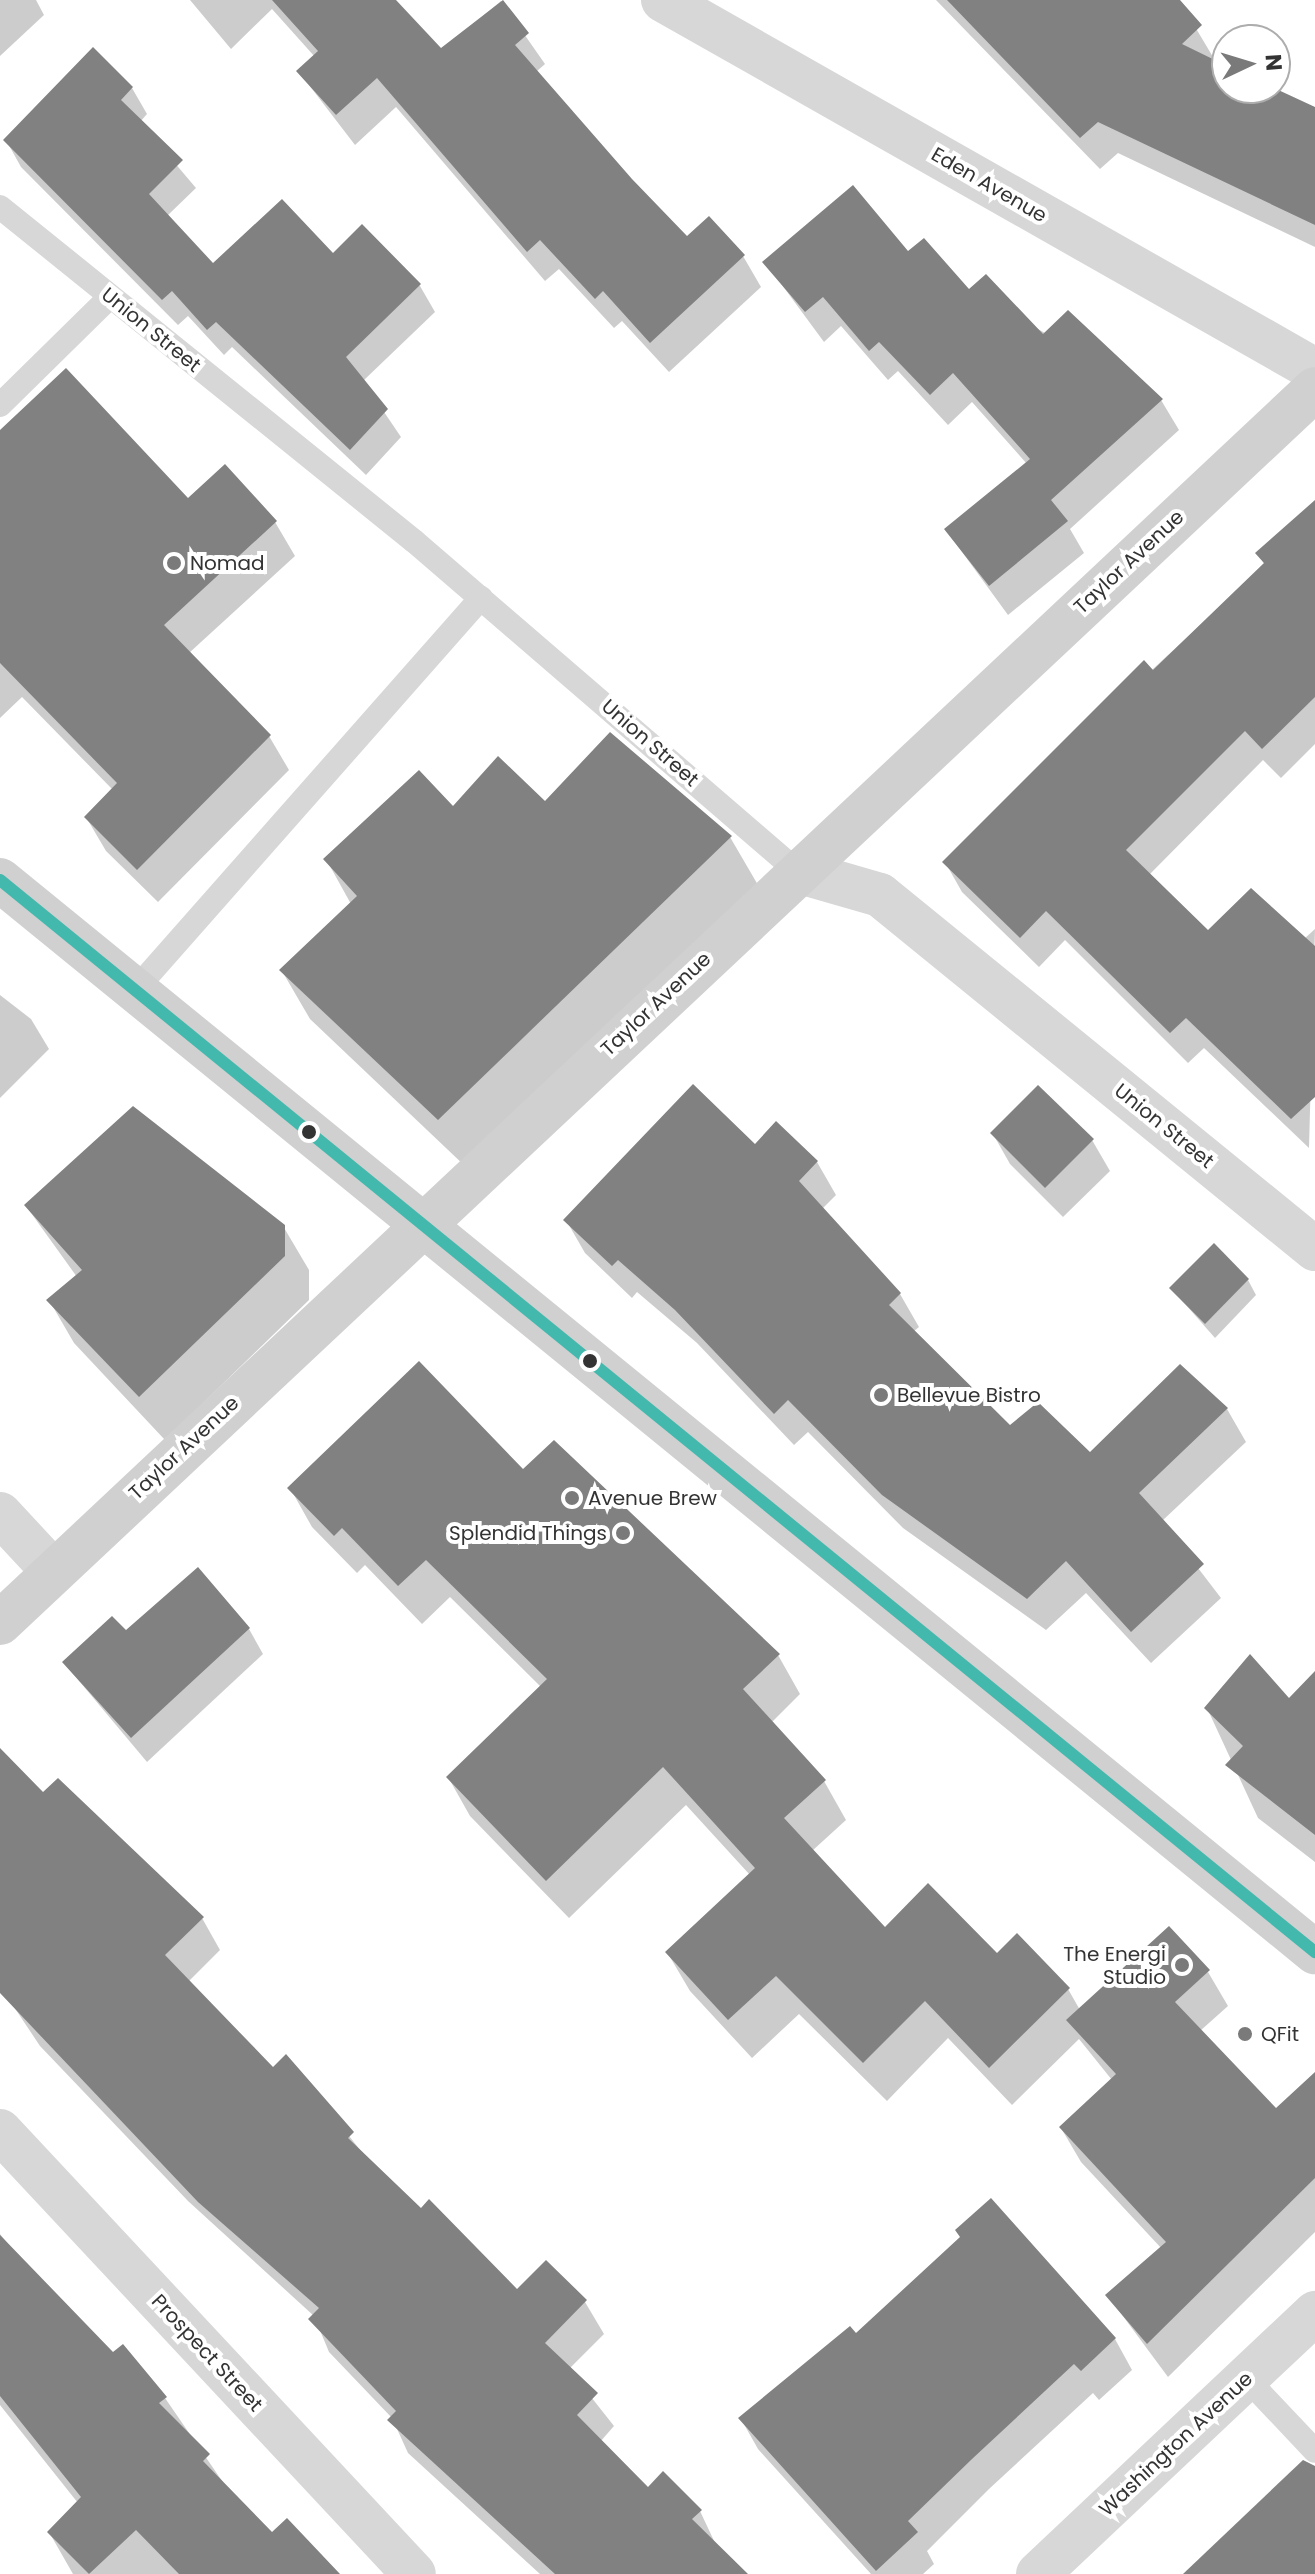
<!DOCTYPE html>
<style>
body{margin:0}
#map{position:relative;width:1315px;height:2574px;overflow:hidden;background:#fff;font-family:Poppins,sans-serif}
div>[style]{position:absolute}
.shadow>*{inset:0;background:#0003}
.building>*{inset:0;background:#818181}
.lane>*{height:24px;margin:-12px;padding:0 12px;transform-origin:12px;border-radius:12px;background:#d7d7d7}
.street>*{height:44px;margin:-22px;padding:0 22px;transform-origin:22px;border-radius:22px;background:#d7d7d7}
.secondary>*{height:44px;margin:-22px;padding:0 22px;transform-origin:22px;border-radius:22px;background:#d0d0d0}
.bus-1>*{height:12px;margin:-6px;padding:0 6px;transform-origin:6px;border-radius:6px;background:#43b9ae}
.dots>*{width:22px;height:22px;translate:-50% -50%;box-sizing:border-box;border:4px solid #fff;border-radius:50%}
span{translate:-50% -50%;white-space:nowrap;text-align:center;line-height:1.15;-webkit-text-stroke:8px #fff;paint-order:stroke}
.street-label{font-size:20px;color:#333}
.poi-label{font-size:20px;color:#333}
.left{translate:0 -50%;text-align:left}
.right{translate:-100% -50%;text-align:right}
.north{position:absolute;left:1211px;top:24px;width:80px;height:80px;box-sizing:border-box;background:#fff;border:2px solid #adadad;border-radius:50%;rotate:86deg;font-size:22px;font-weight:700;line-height:32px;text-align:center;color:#333}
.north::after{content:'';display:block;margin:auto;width:28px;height:36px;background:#7a7a7a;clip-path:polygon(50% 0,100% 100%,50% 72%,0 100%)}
</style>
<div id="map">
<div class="shadow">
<i style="clip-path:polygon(0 0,36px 0,44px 15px,0 56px)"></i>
<i style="clip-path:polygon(190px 0,393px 0,441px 51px,501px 1px,545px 64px,536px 72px,630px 181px,687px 239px,743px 256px,761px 287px,669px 372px,622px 321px,614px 328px,559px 269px,545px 281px,396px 107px,355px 145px,299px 72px,315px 57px,272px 9px,231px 49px)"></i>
<i style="clip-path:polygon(936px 0,1179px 0,1216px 62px,1227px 68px,1227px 88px,1270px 88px,1315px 110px,1315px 247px,1118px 153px,1100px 169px)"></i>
<i style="clip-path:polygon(132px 88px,147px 114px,140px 122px,196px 188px,167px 216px,213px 266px,333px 256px,362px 227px,420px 286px,435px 312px,363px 381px,401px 437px,366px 475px,232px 347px,224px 355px,188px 316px,178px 325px,21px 167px,6px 140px)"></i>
<i style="clip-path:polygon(908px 254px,1161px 400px,1179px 430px,1070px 529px,1084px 553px,1008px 615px,946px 530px,1027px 464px,972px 402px,948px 425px,898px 371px,888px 380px,841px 326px,824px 342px,765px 262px)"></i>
<i style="clip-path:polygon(0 433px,188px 501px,275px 522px,295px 556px,189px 653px,269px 736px,289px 770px,158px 902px,106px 851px,86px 817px,113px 790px,22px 697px,0 718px)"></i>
<i style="clip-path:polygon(1315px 503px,1315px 744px,1281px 778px,1263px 760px,1149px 875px,1208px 933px,1304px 939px,1315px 929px,1309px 1148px,1204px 1048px,1188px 1063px,1065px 940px,1039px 967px,962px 892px,945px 862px,1265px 565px,1258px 554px)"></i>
<i style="clip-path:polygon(545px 804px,730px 837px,758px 885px,466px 1167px,310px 1019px,282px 971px,351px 904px,326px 859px,453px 809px)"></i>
<i style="clip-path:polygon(0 995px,31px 1019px,49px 1049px,0 1098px)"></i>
<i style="clip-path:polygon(993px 1134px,1092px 1140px,1110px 1171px,1063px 1217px,1010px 1164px)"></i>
<i style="clip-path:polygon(755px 1146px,817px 1162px,836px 1195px,822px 1209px,900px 1294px,919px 1327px,913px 1332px,1010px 1428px,1090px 1455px,1227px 1409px,1246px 1442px,1162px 1521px,1221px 1598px,1151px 1663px,1086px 1593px,1046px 1630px,903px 1528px,808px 1432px,794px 1445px,697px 1343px,637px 1292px,632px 1298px,585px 1253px,566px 1220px)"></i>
<i style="clip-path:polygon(26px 1206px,283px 1226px,309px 1270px,309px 1300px,165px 1440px,74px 1343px,49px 1300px,77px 1277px)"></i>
<i style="clip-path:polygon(1248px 1280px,1256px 1295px,1215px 1338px,1171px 1288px)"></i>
<i style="clip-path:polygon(523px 1472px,778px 1655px,800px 1694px,771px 1723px,824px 1781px,846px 1820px,812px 1851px,885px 1930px,997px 1955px,1068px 1989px,1080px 2010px,1208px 1972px,1228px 2006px,1200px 2031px,1276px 2111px,1315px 2075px,1315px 2232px,1168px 2377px,1108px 2296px,1162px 2249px,1081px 2162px,1061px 2128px,1112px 2080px,1079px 2039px,1012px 2105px,948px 2038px,887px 2101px,799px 2014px,752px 2058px,690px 1991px,667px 1952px,750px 1875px,686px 1805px,569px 1918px,470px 1816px,448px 1777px,541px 1687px,450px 1597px,422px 1624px,365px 1565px,357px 1573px,312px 1527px,290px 1488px)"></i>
<i style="clip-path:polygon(249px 1629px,263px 1654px,147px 1762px,64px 1663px,126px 1633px)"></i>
<i style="clip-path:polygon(1315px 1674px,1315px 1862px,1258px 1818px,1207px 1708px,1289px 1701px)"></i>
<i style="clip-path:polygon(0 1751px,43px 1795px,202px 1918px,220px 1950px,188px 1982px,273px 2069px,286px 2057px,369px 2161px,421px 2210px,517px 2292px,546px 2263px,585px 2302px,604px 2334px,569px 2369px,614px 2426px,600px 2442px,648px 2490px,700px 2511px,716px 2545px,745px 2574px,540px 2574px,408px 2453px,392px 2418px,329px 2352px,314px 2316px,188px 2201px,40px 2046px,0 1986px)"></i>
<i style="clip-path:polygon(990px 2200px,1115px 2339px,1132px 2370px,1099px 2400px,1093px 2393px,989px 2489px,927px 2551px,934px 2564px,923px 2574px,871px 2574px,758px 2449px,741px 2419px,856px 2336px,962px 2238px)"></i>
<i style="clip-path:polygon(0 2234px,60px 2308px,165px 2398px,229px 2491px,272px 2535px,334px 2574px,73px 2574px,49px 2532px,78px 2503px,0 2405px)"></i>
</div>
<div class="building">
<i style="clip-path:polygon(272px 0,396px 0,441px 48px,503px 0,529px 33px,515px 45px,632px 179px,687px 236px,709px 216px,745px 255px,650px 343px,603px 291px,595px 299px,540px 240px,527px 252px,377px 78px,336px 115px,296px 71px,318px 51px)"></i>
<i style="clip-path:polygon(947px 0,1180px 0,1202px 25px,1182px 44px,1227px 66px,1227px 88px,1274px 88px,1315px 107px,1315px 225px,1098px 122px,1080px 138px)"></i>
<i style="clip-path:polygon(93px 47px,133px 87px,121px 100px,183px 160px,149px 194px,213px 263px,282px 199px,333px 253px,362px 224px,421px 284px,346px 357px,388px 409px,350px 450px,216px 322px,207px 330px,172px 291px,162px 300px,3px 140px)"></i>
<i style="clip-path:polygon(853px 185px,908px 251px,924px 238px,969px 289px,986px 274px,1043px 334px,1068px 310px,1163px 399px,1051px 500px,1068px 521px,989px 586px,944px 529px,1030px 459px,953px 373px,930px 395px,879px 342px,869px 351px,823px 297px,805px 312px,762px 262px)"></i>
<i style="clip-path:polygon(66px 368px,188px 498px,225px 464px,277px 521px,164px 625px,271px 735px,137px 870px,84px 817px,117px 783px,0 663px,0 430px)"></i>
<i style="clip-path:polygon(1315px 500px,1315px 697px,1262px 749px,1245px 731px,1126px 850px,1208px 930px,1251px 888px,1315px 946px,1315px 1097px,1291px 1119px,1186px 1018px,1170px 1033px,1046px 911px,1020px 938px,942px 862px,1144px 660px,1153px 670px,1264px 563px,1255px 553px)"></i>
<i style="clip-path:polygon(610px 732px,732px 836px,438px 1120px,279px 970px,357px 896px,323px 859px,419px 770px,453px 806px,498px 756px,545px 801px)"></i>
<i style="clip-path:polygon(693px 1084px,755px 1144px,776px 1121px,818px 1161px,799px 1181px,901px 1293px,889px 1305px,1010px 1425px,1038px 1402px,1090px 1452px,1180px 1364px,1228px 1408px,1139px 1493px,1204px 1564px,1131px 1632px,1066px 1561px,1027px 1599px,882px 1495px,788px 1400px,774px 1414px,675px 1310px,618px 1260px,612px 1266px,563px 1220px)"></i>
<i style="clip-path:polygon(1038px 1085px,1094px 1139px,1045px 1188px,990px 1133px)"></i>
<i style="clip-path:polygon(133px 1106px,285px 1225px,285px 1256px,139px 1397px,46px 1300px,82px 1270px,24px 1205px)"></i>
<i style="clip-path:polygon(1214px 1243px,1249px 1279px,1205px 1324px,1169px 1288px)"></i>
<i style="clip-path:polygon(419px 1361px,523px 1469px,554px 1440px,780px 1654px,743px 1689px,826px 1780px,784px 1818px,885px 1927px,928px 1883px,997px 1953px,1017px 1933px,1070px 1988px,989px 2068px,925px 2001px,863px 2063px,776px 1976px,728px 2020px,665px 1952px,755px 1868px,663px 1767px,546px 1881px,446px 1777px,547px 1679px,426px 1560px,398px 1586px,342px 1528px,334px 1536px,287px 1488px)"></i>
<i style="clip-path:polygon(198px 1567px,250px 1628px,131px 1738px,62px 1662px,112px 1616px,126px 1630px)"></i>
<i style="clip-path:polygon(1250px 1654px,1289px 1698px,1315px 1671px,1315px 1835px,1225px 1765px,1243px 1746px,1204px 1708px)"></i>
<i style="clip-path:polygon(0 1748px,43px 1792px,58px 1778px,204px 1917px,165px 1955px,273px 2067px,286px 2054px,354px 2132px,348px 2138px,421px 2208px,429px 2199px,517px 2289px,546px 2260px,587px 2300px,545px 2343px,598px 2393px,577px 2415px,648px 2487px,663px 2471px,702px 2510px,692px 2519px,748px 2574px,555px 2574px,387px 2420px,396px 2411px,308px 2319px,319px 2308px,198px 2202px,0 1993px)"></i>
<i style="clip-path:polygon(1169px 1926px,1210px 1970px,1175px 2002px,1276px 2108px,1315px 2072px,1315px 2178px,1147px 2344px,1105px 2295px,1166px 2242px,1059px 2127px,1116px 2074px,1066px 2020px)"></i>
<i style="clip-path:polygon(991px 2198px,1116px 2338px,1081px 2371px,1074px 2364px,972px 2459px,908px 2521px,918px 2532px,876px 2571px,738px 2418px,850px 2326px,856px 2333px,960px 2237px,955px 2230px)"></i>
<i style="clip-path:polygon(0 2235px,113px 2352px,123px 2344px,167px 2397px,159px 2403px,210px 2454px,203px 2461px,272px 2532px,287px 2518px,340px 2574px,179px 2574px,136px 2530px,89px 2574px,47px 2532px,81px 2497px,0 2396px)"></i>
<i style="clip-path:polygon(1303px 2460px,1315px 2466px,1315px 2574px,1183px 2574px)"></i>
</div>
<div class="lane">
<i style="left:0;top:207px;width:532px;rotate:38.9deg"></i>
<i style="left:414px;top:541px;width:506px;rotate:40.75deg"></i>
<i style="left:0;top:405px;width:154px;rotate:-44.5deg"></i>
<i style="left:135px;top:990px;width:523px;rotate:-48.57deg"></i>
<i style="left:1246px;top:2378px;width:100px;rotate:46.6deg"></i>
</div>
<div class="street">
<i style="left:663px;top:0;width:750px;rotate:29.57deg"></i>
<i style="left:797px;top:871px;width:86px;rotate:16.1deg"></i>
<i style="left:880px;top:895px;width:561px;rotate:39.14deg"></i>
<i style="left:0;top:1514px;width:78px;rotate:47.1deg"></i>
<i style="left:0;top:2131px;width:606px;rotate:46.94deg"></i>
<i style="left:1038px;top:2574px;width:381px;rotate:-43.3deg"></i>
</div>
<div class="secondary">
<i style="left:0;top:880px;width:1697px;rotate:39.19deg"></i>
<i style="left:0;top:1623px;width:1803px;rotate:-43.18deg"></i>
</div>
<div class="bus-1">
<i style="left:0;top:880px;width:1697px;rotate:39.19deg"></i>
</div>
<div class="dots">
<i style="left:174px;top:563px;background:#7a7a7a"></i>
<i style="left:309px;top:1132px;background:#333"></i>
<i style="left:590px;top:1361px;background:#333"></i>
<i style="left:881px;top:1395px;background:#7a7a7a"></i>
<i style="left:572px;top:1498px;background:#7a7a7a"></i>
<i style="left:623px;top:1533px;background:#7a7a7a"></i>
<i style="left:1182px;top:1965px;background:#7a7a7a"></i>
<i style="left:1245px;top:2034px;background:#7a7a7a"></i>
</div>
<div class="street-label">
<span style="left:989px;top:185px;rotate:30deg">Eden Avenue</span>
<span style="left:151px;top:330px;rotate:39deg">Union Street</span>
<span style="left:1129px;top:562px;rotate:-43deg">Taylor Avenue</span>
<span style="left:650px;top:743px;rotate:41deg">Union Street</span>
<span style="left:656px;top:1004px;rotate:-43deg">Taylor Avenue</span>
<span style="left:1164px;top:1126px;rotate:39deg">Union Street</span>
<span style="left:184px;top:1448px;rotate:-43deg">Taylor Avenue</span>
<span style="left:207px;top:2353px;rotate:47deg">Prospect Street</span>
<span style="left:1176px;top:2444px;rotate:-43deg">Washington Avenue</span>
</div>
<div class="poi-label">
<span class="left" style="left:190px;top:563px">Nomad</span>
<span class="left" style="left:897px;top:1395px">Bellevue Bistro</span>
<span class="left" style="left:588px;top:1498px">Avenue Brew</span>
<span class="right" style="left:607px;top:1533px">Splendid Things</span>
<span class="right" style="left:1166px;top:1966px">The Energi<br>Studio</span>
<span class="left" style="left:1261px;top:2034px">QFit</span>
</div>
<div class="north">N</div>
</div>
